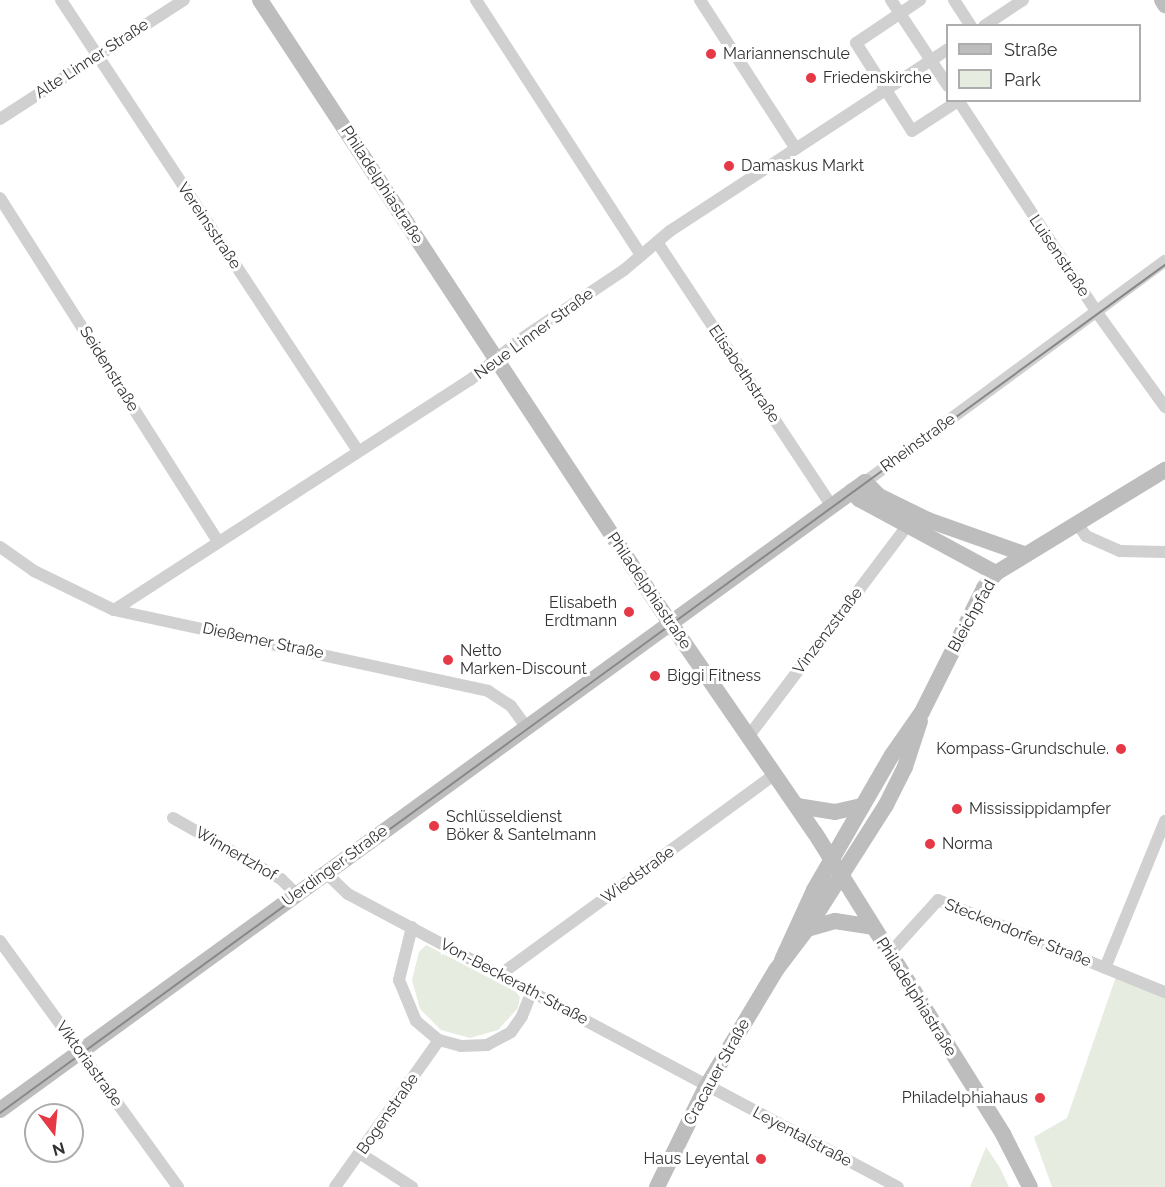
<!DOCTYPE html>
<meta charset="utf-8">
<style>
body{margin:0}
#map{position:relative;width:1165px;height:1187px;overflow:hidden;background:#fff;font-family:Raleway,sans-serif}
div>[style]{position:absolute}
.green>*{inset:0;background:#e6ecdf}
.street>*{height:12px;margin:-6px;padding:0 6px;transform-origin:6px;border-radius:6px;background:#d0d0d0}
.secondary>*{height:16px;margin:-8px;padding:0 8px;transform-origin:8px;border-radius:8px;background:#bdbdbd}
.tram>*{height:1.5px;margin:-0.75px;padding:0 0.75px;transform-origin:0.75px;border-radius:0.75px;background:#888}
.dots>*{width:16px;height:16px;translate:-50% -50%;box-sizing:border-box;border:3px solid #fff;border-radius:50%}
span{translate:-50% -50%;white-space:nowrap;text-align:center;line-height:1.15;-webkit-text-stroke:6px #fff;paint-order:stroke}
.poi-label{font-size:16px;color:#333}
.left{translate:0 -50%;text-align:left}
.right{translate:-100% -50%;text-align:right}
.street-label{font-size:16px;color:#333}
.legend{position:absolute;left:946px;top:24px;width:195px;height:78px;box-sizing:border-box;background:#fff;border:2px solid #adadad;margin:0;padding:8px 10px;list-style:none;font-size:18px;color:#333}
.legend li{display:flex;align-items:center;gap:12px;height:30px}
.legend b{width:30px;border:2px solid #adadad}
.north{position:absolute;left:24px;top:1103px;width:60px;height:60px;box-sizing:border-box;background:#fff;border:2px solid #adadad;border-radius:50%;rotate:164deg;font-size:16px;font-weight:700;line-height:24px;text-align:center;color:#333}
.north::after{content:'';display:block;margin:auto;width:21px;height:27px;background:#e63946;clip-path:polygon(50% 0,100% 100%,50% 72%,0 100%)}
</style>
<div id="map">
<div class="green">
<i style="clip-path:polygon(426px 945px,515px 991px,520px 997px,518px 1008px,498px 1030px,470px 1038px,441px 1030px,420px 1009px,412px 980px,419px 952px)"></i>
<i style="clip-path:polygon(1119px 968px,1165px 986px,1165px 1187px,1052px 1187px,1034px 1137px,1067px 1118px)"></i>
<i style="clip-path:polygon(986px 1147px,999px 1166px,1009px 1187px,970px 1187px)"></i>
</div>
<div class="street">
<i style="left:61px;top:0;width:540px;rotate:56.63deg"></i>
<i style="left:476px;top:0;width:304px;rotate:57.1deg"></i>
<i style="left:700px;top:0;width:177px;rotate:57.2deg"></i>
<i style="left:891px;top:0;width:103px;rotate:56.5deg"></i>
<i style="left:920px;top:0;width:77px;rotate:146.1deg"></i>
<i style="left:856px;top:43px;width:104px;rotate:57.5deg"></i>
<i style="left:912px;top:131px;width:55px;rotate:-33.1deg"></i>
<i style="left:954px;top:0;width:31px;rotate:57deg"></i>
<i style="left:984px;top:26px;width:47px;rotate:-33.7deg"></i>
<i style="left:958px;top:100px;width:256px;rotate:56.8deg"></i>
<i style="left:1098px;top:314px;width:115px;rotate:54.2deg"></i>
<i style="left:0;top:119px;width:219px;rotate:-32.9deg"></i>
<i style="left:0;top:198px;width:406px;rotate:57.6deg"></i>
<i style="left:657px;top:242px;width:317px;rotate:56.5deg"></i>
<i style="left:865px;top:482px;width:373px;rotate:-36.4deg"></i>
<i style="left:1078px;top:525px;width:14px;rotate:54deg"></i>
<i style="left:1086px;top:536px;width:37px;rotate:24deg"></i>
<i style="left:1120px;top:551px;width:45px;rotate:1.3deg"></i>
<i style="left:0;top:547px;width:42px;rotate:35.2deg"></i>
<i style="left:34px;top:571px;width:89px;rotate:26deg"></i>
<i style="left:114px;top:610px;width:383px;rotate:12.2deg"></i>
<i style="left:488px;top:691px;width:27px;rotate:33deg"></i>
<i style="left:511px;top:706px;width:26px;rotate:54deg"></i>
<i style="left:114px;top:610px;width:424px;rotate:-32.9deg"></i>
<i style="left:470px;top:380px;width:65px;rotate:-38.8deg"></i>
<i style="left:521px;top:339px;width:124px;rotate:-33.8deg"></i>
<i style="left:624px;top:270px;width:60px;rotate:-40.3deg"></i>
<i style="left:670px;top:231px;width:332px;rotate:-33.2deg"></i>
<i style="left:748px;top:737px;width:266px;rotate:-53deg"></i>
<i style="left:173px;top:818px;width:124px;rotate:29.5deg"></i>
<i style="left:281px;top:879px;width:21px;rotate:45deg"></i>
<i style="left:325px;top:872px;width:32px;rotate:44deg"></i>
<i style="left:348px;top:894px;width:623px;rotate:28.05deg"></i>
<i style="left:412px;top:927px;width:55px;rotate:103.8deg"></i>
<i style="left:399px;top:980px;width:44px;rotate:67.5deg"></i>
<i style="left:416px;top:1021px;width:30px;rotate:40deg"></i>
<i style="left:439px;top:1040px;width:23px;rotate:15deg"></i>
<i style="left:461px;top:1046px;width:26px;rotate:-2deg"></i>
<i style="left:487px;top:1045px;width:27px;rotate:-28deg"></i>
<i style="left:511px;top:1032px;width:19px;rotate:-55deg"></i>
<i style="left:522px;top:1016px;width:27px;rotate:-68deg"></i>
<i style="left:0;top:941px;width:304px;rotate:54.1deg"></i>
<i style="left:889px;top:954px;width:73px;rotate:-47.8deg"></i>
<i style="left:938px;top:900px;width:245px;rotate:22.1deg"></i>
<i style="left:1105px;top:968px;width:159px;rotate:-67.8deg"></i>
<i style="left:501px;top:974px;width:338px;rotate:-36.1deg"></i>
<i style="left:361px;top:1154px;width:61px;rotate:32.9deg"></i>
<i style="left:335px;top:1187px;width:180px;rotate:-54.7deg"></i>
</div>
<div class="secondary">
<i style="left:260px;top:0;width:721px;rotate:56.66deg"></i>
<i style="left:656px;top:602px;width:280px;rotate:55.5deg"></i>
<i style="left:815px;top:833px;width:355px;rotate:58deg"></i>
<i style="left:1003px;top:1134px;width:59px;rotate:63deg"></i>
<i style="left:1162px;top:0;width:6px;rotate:59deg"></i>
<i style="left:852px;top:491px;width:11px;rotate:49deg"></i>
<i style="left:859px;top:499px;width:156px;rotate:28.4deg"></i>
<i style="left:797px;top:806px;width:38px;rotate:9deg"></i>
<i style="left:835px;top:812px;width:28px;rotate:-13deg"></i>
<i style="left:807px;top:929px;width:29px;rotate:-16deg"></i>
<i style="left:835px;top:921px;width:38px;rotate:9deg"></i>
<i style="left:782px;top:960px;width:77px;rotate:-65.4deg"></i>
<i style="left:814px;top:890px;width:156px;rotate:-60deg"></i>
<i style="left:892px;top:755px;width:52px;rotate:-55.1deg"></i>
<i style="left:922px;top:712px;width:139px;rotate:-63.4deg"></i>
<i style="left:984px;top:588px;width:19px;rotate:-51deg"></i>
<i style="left:996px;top:573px;width:198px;rotate:-31.4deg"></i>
<i style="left:0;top:1110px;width:1069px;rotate:-35.98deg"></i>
<i style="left:865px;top:482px;width:20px;rotate:45deg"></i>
<i style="left:879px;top:496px;width:55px;rotate:26.1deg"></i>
<i style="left:928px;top:520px;width:102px;rotate:19.5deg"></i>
<i style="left:657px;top:1187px;width:111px;rotate:-63.9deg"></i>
<i style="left:706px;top:1087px;width:136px;rotate:-59.1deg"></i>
<i style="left:776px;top:970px;width:51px;rotate:-52.9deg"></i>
<i style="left:807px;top:929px;width:147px;rotate:-57.5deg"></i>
<i style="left:886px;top:805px;width:42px;rotate:-63.4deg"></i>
<i style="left:905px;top:767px;width:48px;rotate:-71.9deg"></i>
</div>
<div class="tram">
<i style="left:0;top:1113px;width:1441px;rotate:-36.05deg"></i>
</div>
<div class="dots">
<i style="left:711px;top:54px;background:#e63946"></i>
<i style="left:811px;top:78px;background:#e63946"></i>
<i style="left:729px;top:166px;background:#e63946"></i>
<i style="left:629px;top:612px;background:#e63946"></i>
<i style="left:448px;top:660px;background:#e63946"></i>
<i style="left:655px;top:676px;background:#e63946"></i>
<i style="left:1121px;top:749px;background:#e63946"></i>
<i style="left:957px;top:809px;background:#e63946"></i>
<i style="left:434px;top:826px;background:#e63946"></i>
<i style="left:930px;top:844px;background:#e63946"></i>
<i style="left:1040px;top:1098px;background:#e63946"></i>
<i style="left:761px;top:1159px;background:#e63946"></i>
</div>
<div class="poi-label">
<span class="left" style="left:723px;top:54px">Mariannenschule</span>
<span class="left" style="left:823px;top:78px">Friedenskirche</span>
<span class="left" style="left:741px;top:166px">Damaskus Markt</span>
<span class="right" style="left:617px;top:612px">Elisabeth<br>Erdtmann</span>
<span class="left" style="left:460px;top:660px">Netto<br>Marken-Discount</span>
<span class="left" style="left:667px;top:676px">Biggi Fitness</span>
<span class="right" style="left:1109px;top:749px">Kompass-Grundschule.</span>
<span class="left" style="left:969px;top:809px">Mississippidampfer</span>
<span class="left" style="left:446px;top:826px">Schlüsseldienst<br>Böker &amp; Santelmann</span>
<span class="left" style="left:942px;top:844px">Norma</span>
<span class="right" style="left:1028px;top:1098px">Philadelphiahaus</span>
<span class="right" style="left:749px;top:1159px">Haus Leyental</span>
</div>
<div class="street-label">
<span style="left:92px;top:59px;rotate:-33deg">Alte Linner Straße</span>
<span style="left:382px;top:185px;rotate:57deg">Philadelphiastraße</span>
<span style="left:209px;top:226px;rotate:56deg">Vereinsstraße</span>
<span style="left:1059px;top:256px;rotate:56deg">Luisenstraße</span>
<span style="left:534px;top:334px;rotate:-36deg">Neue Linner Straße</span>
<span style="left:109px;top:369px;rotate:58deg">Seidenstraße</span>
<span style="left:744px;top:374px;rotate:56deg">Elisabethstraße</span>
<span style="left:918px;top:443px;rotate:-36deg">Rheinstraße</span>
<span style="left:649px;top:591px;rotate:56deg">Philadelphiastraße</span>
<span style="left:972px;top:616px;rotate:-61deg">Bleichpfad</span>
<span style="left:828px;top:631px;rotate:-53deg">Vinzenzstraße</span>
<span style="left:263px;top:641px;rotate:12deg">Dießemer Straße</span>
<span style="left:236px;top:854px;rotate:30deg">Winnertzhof</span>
<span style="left:335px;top:866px;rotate:-36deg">Uerdinger Straße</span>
<span style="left:638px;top:875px;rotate:-36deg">Wiedstraße</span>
<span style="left:1018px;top:933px;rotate:22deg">Steckendorfer Straße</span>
<span style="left:514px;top:982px;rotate:28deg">Von-Beckerath-Straße</span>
<span style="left:916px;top:997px;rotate:58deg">Philadelphiastraße</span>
<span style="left:89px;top:1064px;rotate:54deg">Viktoriastraße</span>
<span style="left:717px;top:1072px;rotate:-61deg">Cracauer Straße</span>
<span style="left:388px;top:1114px;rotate:-55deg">Bogenstraße</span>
<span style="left:802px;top:1137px;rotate:28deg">Leyentalstraße</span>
</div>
<ul class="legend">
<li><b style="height:8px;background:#bdbdbd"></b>Straße</li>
<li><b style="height:16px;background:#e6ecdf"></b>Park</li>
</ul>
<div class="north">N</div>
</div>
